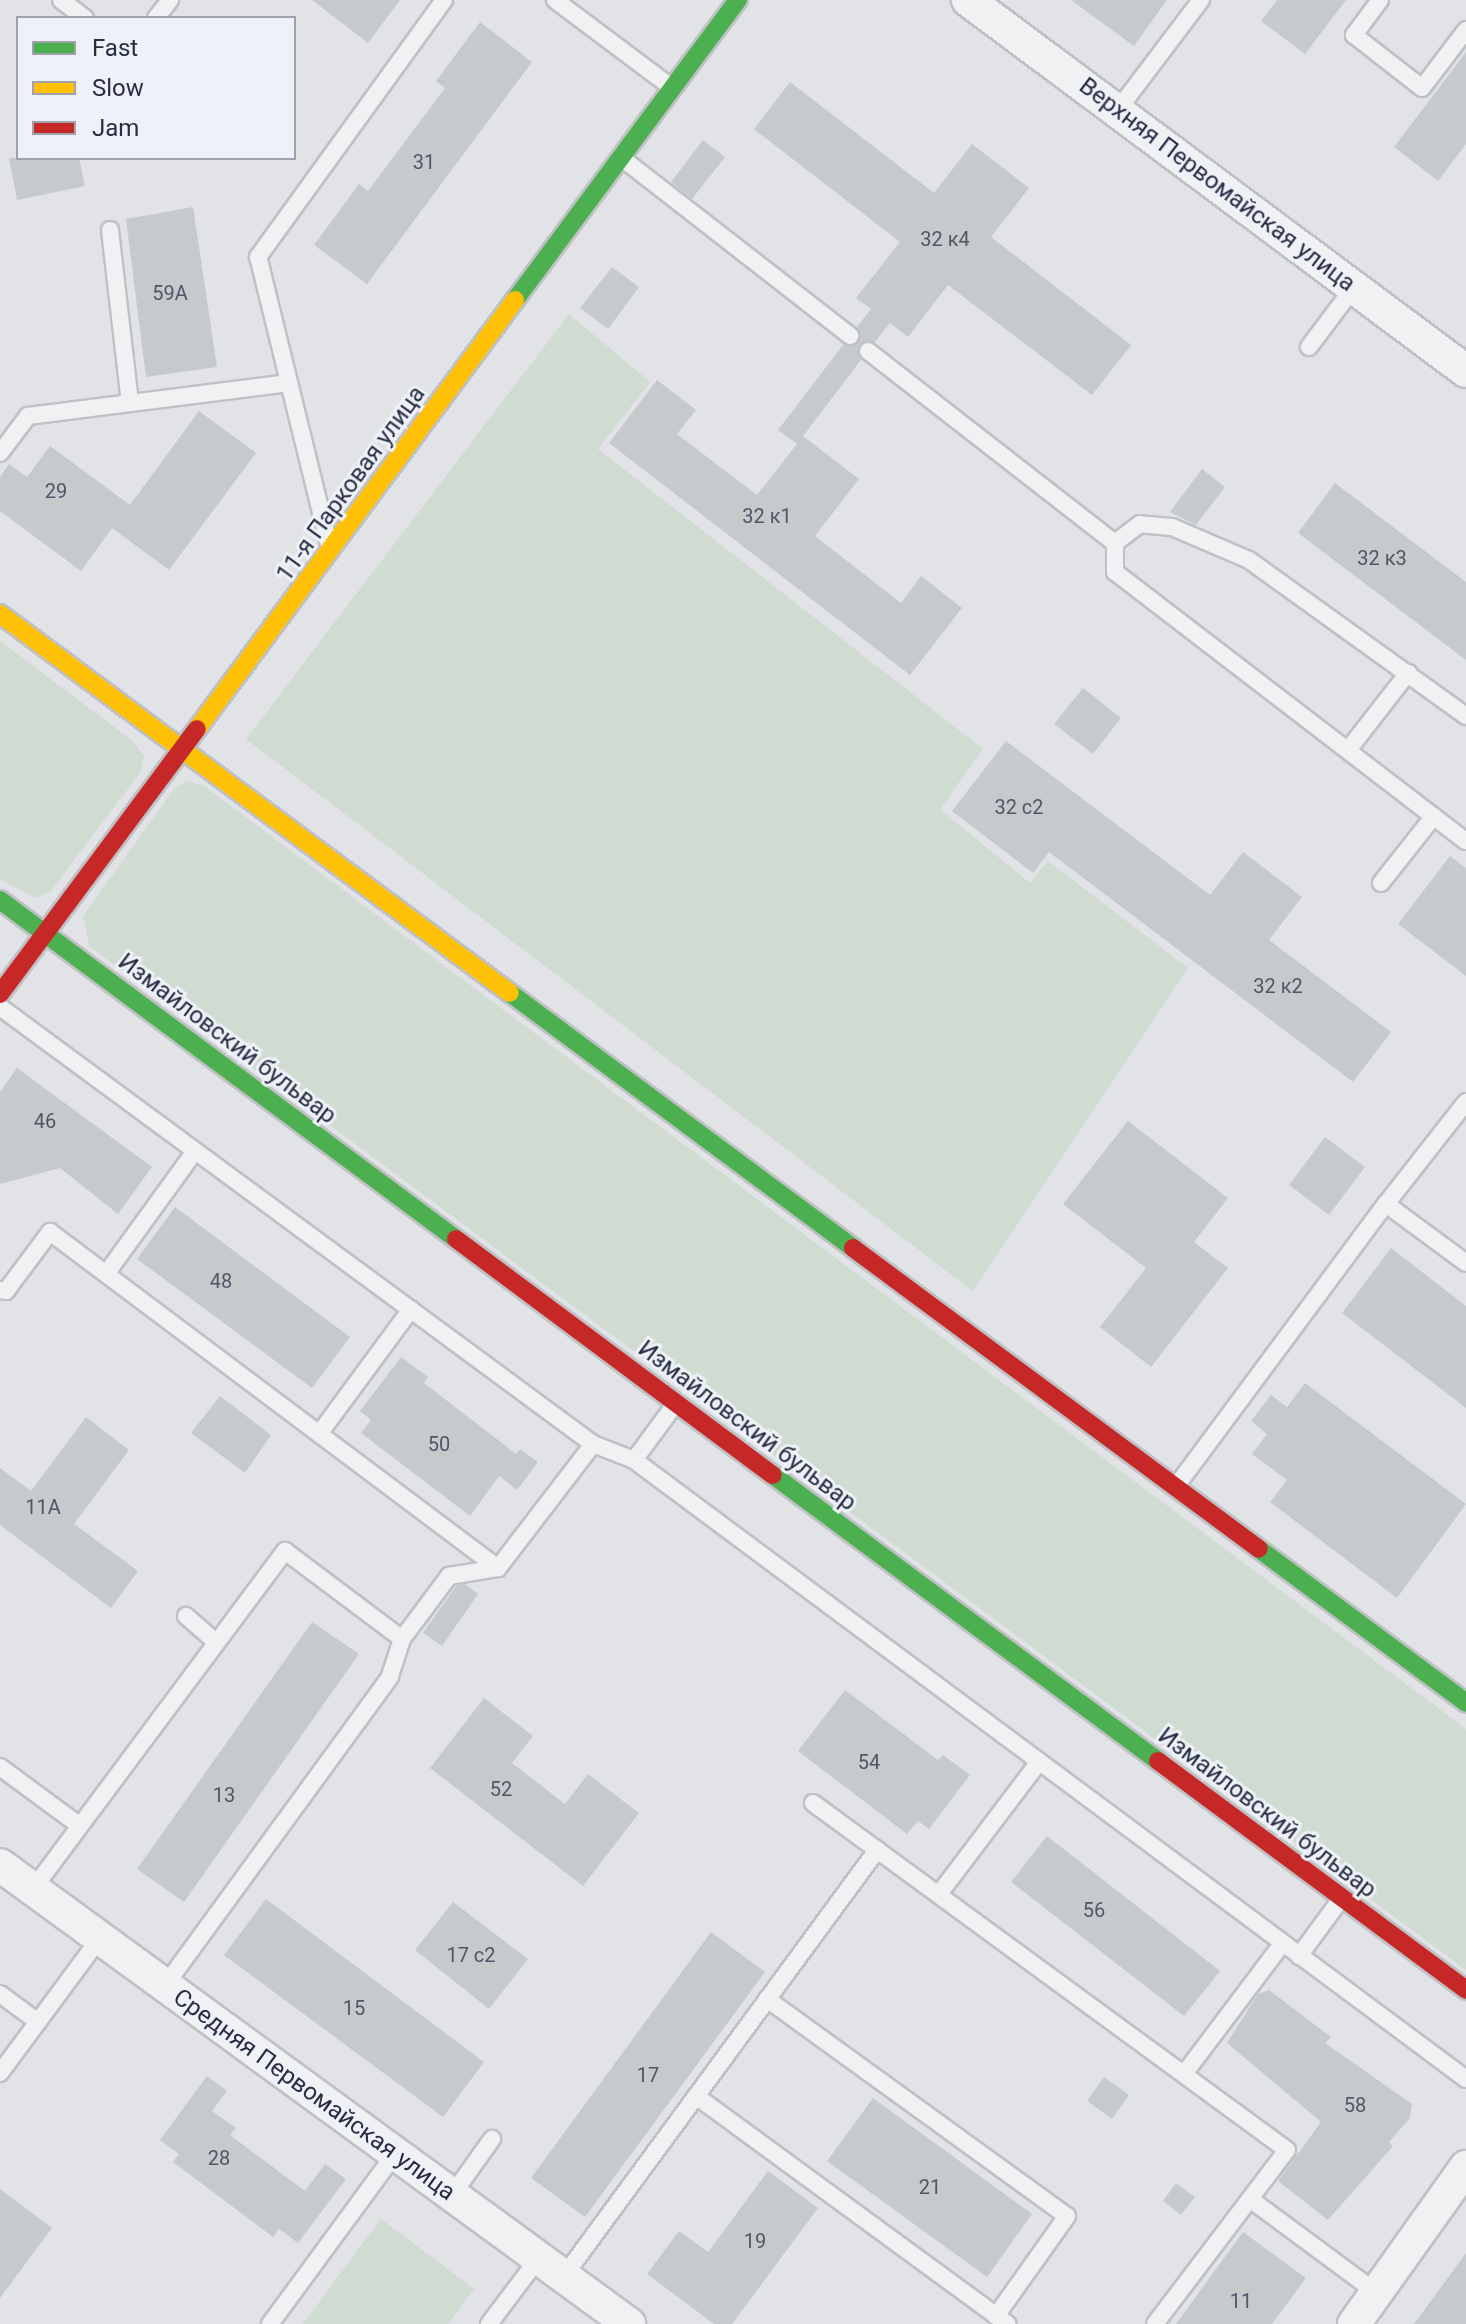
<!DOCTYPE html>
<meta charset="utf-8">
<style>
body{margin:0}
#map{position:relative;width:1466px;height:2324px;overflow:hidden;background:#e1e3e6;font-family:Roboto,sans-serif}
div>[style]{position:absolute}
.green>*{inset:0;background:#d0dbd1}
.building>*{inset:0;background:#c7cacd}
.roads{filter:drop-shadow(2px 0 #bfc1c4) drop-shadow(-2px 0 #bfc1c4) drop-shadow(0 2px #bfc1c4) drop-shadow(0 -2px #bfc1c4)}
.lane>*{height:16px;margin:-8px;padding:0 8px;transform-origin:8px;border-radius:8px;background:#f0f1f3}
.street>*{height:32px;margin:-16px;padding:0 16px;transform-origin:16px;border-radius:16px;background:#f0f1f3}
.fast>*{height:18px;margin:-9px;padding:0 9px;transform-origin:9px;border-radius:9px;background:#4caf50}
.slow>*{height:18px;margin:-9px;padding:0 9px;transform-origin:9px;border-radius:9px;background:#ffc107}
.jam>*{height:18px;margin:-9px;padding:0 9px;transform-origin:9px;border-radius:9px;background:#c62828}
span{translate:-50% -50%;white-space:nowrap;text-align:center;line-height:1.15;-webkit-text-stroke:6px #eef1f7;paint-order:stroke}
.number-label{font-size:20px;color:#505666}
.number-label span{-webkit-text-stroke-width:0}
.street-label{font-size:24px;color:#262e42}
.legend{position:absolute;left:16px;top:16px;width:280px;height:144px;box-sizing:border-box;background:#eef1f7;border:2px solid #9ea3af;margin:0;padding:10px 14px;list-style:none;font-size:24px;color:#262e42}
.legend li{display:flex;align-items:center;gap:16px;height:40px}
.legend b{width:40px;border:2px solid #9ea3af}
</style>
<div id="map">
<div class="green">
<i style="clip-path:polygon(569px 314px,650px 382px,598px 449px,983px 749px,940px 809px,1030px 883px,1048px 861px,1188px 968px,973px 1291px,246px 739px)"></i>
<i style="clip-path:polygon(0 641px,134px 742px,144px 756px,140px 773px,50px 892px,35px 898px,0 879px)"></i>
<i style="clip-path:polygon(187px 781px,204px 786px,1466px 1729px,1466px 1970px,89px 946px,83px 916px,174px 789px)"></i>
<i style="clip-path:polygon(381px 2219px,474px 2289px,448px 2324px,303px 2324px)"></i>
</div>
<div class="building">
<i style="clip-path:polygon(312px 0,400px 0,368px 43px)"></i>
<i style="clip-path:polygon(1071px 0,1167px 0,1134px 46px)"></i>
<i style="clip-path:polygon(1277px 0,1346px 0,1305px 54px,1261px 21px)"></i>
<i style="clip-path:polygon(480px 22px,532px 62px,367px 284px,314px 245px,359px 184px,368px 191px,445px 88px,436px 81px)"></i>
<i style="clip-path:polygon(1466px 52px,1466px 144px,1438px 181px,1394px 147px)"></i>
<i style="clip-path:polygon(790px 82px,934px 193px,972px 144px,1029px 188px,991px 237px,1131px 345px,1092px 395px,948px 285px,908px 337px,890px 323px,875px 342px,859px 345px,861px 360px,803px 436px,859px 479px,815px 536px,901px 603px,921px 576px,962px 608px,910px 675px,609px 443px,657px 380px,696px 410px,677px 434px,757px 495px,797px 444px,778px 430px,843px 345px,859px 342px,857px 327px,871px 309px,856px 298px,900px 242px,754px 129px)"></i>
<i style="clip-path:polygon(703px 140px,725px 157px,692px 199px,671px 182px)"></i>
<i style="clip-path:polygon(9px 158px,79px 158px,85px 186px,17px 200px)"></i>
<i style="clip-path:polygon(193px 207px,217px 367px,146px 377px,126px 219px)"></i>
<i style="clip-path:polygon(612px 267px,639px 287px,608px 329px,580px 308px)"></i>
<i style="clip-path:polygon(199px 411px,256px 453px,169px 570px,112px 528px,81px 571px,0 511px,0 477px,9px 464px,27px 477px,50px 446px,130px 505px)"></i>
<i style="clip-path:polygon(1202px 469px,1225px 487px,1196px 525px,1170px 512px)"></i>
<i style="clip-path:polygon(1335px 483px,1466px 582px,1466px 660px,1298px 533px)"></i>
<i style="clip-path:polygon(1083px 688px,1121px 718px,1093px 754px,1054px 724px)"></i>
<i style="clip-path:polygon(1006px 741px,1210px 895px,1243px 852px,1302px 897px,1269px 940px,1391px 1032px,1353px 1082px,1049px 852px,1033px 873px,952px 811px)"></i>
<i style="clip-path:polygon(1450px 856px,1466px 868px,1466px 976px,1398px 924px)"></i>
<i style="clip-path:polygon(17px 1068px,152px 1167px,118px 1214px,60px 1168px,0 1184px,0 1092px)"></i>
<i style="clip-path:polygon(1128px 1121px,1228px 1198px,1194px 1242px,1228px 1268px,1151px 1367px,1100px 1327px,1146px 1268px,1063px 1204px)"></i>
<i style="clip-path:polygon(1325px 1137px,1365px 1167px,1329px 1215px,1289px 1185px)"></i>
<i style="clip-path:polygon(175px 1207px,350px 1337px,312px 1388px,137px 1259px)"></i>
<i style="clip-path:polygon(1391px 1248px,1466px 1306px,1466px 1408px,1342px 1313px)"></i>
<i style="clip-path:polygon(401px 1357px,428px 1377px,424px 1383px,516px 1454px,520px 1449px,538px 1462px,517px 1490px,499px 1476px,470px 1516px,361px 1433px,371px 1420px,360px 1411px)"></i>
<i style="clip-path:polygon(1305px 1383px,1466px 1504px,1397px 1598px,1270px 1502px,1287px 1480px,1252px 1454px,1267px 1434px,1251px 1421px,1271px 1395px,1287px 1407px)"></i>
<i style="clip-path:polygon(220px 1396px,271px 1435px,245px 1473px,191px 1433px)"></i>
<i style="clip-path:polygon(86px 1417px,129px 1450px,74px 1524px,138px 1571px,111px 1608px,0 1525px,0 1468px,31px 1491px)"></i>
<i style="clip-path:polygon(465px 1584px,478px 1594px,442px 1646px,423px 1633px,456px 1586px)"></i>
<i style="clip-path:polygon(312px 1622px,359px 1654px,184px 1902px,137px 1869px)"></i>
<i style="clip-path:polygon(845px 1690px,938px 1760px,943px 1755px,970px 1775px,929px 1829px,918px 1821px,907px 1834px,798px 1751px)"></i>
<i style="clip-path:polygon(484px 1698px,533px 1736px,512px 1763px,565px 1804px,588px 1774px,639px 1813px,583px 1886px,430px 1768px)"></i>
<i style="clip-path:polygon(1047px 1836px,1220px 1971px,1184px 2016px,1011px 1882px)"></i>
<i style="clip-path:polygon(266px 1899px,484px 2062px,443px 2117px,224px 1955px)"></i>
<i style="clip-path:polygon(453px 1902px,528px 1959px,489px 2009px,415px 1950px)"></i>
<i style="clip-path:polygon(711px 1932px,765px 1972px,585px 2217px,531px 2178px)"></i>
<i style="clip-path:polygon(1269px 1990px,1331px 2037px,1325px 2043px,1412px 2104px,1410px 2118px,1389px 2142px,1393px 2146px,1328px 2220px,1278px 2181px,1321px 2122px,1227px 2043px,1258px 1994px)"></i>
<i style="clip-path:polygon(207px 2076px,227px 2091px,212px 2111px,236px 2128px,230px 2135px,305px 2191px,325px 2164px,346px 2179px,298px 2243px,279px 2229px,273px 2237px,173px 2162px,179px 2154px,160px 2140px)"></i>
<i style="clip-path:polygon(1104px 2077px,1129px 2095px,1112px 2119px,1087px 2101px)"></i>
<i style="clip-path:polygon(873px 2098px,1032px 2214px,987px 2277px,827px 2161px)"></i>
<i style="clip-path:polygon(768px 2171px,818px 2208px,732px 2324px,714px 2324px,647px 2274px,679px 2231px,708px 2252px)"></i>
<i style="clip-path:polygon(1176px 2183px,1195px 2197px,1181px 2215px,1163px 2201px)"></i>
<i style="clip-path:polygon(0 2189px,52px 2228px,0 2298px)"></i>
<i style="clip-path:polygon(1243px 2232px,1306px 2278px,1272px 2324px,1176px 2324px)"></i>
<i style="clip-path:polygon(1466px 2253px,1466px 2324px,1414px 2324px)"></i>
</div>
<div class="roads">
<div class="lane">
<i style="left:61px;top:0;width:30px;rotate:37deg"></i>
<i style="left:555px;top:0;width:146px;rotate:36.9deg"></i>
<i style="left:1380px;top:0;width:44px;rotate:126.6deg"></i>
<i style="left:1354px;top:35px;width:86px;rotate:37.9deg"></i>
<i style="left:1422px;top:88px;width:73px;rotate:-52.8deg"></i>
<i style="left:156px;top:18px;width:23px;rotate:-52deg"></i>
<i style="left:1117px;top:111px;width:139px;rotate:-52.9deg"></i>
<i style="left:623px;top:159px;width:288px;rotate:37.9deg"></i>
<i style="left:110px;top:230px;width:174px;rotate:83.4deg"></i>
<i style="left:1309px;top:347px;width:75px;rotate:-53.1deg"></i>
<i style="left:868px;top:351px;width:313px;rotate:37.9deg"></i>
<i style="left:0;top:453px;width:46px;rotate:-52.9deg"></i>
<i style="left:28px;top:416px;width:263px;rotate:-7.2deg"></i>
<i style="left:328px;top:541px;width:292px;rotate:-103.8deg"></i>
<i style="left:258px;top:257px;width:317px;rotate:-54.1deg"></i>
<i style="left:1466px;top:716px;width:267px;rotate:-144.3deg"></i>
<i style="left:1249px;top:560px;width:84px;rotate:-156.8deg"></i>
<i style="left:1172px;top:527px;width:32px;rotate:-175deg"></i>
<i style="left:1140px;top:524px;width:31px;rotate:143deg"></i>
<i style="left:1115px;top:543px;width:29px;rotate:90deg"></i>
<i style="left:1115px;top:572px;width:442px;rotate:37.5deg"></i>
<i style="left:1348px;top:750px;width:98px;rotate:-52.1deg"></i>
<i style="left:1381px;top:883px;width:85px;rotate:-51.7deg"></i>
<i style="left:0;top:1007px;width:737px;rotate:36.39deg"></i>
<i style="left:593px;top:1444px;width:44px;rotate:21.3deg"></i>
<i style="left:634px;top:1460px;width:1037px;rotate:36.65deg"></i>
<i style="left:1466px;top:1102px;width:130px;rotate:128.1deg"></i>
<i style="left:1386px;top:1204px;width:99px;rotate:36.4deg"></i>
<i style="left:106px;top:1274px;width:152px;rotate:-54.1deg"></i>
<i style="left:0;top:1290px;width:6px;rotate:9deg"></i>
<i style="left:6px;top:1291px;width:74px;rotate:-53.3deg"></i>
<i style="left:50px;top:1232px;width:560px;rotate:36.87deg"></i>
<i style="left:319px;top:1434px;width:155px;rotate:-53.6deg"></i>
<i style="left:634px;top:1460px;width:71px;rotate:-53.6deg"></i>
<i style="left:1177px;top:1485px;width:350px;rotate:-53.4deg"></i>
<i style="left:186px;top:1616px;width:40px;rotate:41deg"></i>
<i style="left:402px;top:1639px;width:79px;rotate:-53.3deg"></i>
<i style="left:449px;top:1576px;width:50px;rotate:-9.3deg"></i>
<i style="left:498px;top:1568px;width:156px;rotate:-52.5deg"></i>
<i style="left:0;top:1767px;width:99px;rotate:36.4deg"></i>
<i style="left:813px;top:1803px;width:587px;rotate:36.21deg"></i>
<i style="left:1287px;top:2150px;width:218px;rotate:127.2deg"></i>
<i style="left:33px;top:1889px;width:422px;rotate:-53.3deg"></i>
<i style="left:285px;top:1551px;width:146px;rotate:36.9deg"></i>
<i style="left:402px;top:1639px;width:40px;rotate:108deg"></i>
<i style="left:390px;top:1677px;width:381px;rotate:126.1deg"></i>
<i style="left:939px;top:1894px;width:166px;rotate:-52.9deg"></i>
<i style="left:1299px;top:1956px;width:71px;rotate:-53.6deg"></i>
<i style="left:0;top:1994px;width:47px;rotate:36.4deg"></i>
<i style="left:767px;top:1999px;width:370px;rotate:35.9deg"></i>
<i style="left:1067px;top:2216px;width:123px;rotate:125.4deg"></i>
<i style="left:0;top:2073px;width:168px;rotate:-53.5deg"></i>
<i style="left:1184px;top:2074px;width:163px;rotate:-53deg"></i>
<i style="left:696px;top:2096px;width:386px;rotate:36.2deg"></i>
<i style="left:452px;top:2195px;width:69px;rotate:-54.5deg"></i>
<i style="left:1250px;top:2199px;width:158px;rotate:36.5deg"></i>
<i style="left:564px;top:2276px;width:529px;rotate:-53.69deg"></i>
<i style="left:270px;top:2324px;width:211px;rotate:-53.7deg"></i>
<i style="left:489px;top:2324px;width:81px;rotate:-53deg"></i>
</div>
<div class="street">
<i style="left:968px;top:0;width:621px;rotate:36.69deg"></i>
<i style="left:0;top:1865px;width:779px;rotate:36.12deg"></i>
<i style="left:1354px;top:2324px;width:193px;rotate:-54.5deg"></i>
</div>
<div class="fast">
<i style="left:515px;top:300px;width:374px;rotate:-53.4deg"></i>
<i style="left:0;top:900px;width:568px;rotate:36.63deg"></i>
<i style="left:510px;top:993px;width:427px;rotate:36.6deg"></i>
<i style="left:773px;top:1475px;width:480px;rotate:36.6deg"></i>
<i style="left:1259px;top:1549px;width:258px;rotate:36.6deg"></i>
</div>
<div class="slow">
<i style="left:0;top:614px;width:635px;rotate:36.62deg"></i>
<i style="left:197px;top:729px;width:534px;rotate:-53.45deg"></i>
</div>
<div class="jam">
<i style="left:0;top:994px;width:330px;rotate:-53.4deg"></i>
<i style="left:456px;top:1239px;width:395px;rotate:36.7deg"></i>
<i style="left:853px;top:1248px;width:505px;rotate:36.55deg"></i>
<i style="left:1158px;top:1761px;width:384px;rotate:36.6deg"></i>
</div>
</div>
<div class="number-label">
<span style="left:424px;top:162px">31</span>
<span style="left:945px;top:239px">32 к4</span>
<span style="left:170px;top:293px">59А</span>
<span style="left:56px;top:491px">29</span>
<span style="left:767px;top:516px">32 к1</span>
<span style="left:1382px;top:558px">32 к3</span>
<span style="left:1019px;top:807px">32 с2</span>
<span style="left:1278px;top:986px">32 к2</span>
<span style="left:45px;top:1121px">46</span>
<span style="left:221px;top:1281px">48</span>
<span style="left:439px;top:1444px">50</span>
<span style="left:43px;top:1507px">11А</span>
<span style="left:869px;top:1762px">54</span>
<span style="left:501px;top:1789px">52</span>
<span style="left:224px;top:1795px">13</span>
<span style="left:1094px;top:1910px">56</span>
<span style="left:471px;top:1955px">17 с2</span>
<span style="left:354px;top:2008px">15</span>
<span style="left:648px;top:2075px">17</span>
<span style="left:1355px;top:2105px">58</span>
<span style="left:219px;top:2158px">28</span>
<span style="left:930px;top:2187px">21</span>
<span style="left:755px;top:2241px">19</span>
<span style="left:1241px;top:2301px">11</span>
</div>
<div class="street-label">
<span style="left:1217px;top:185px;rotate:37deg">Верхняя Первомайская улица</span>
<span style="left:351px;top:484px;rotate:-54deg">11-я Парковая улица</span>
<span style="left:227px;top:1039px;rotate:37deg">Измайловский бульвар</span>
<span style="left:747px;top:1426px;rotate:37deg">Измайловский бульвар</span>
<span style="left:1267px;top:1813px;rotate:37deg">Измайловский бульвар</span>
<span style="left:314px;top:2095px;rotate:36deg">Средняя Первомайская улица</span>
</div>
<ul class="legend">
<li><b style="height:10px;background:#4caf50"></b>Fast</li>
<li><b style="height:10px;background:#ffc107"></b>Slow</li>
<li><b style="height:10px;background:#c62828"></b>Jam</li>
</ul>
</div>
